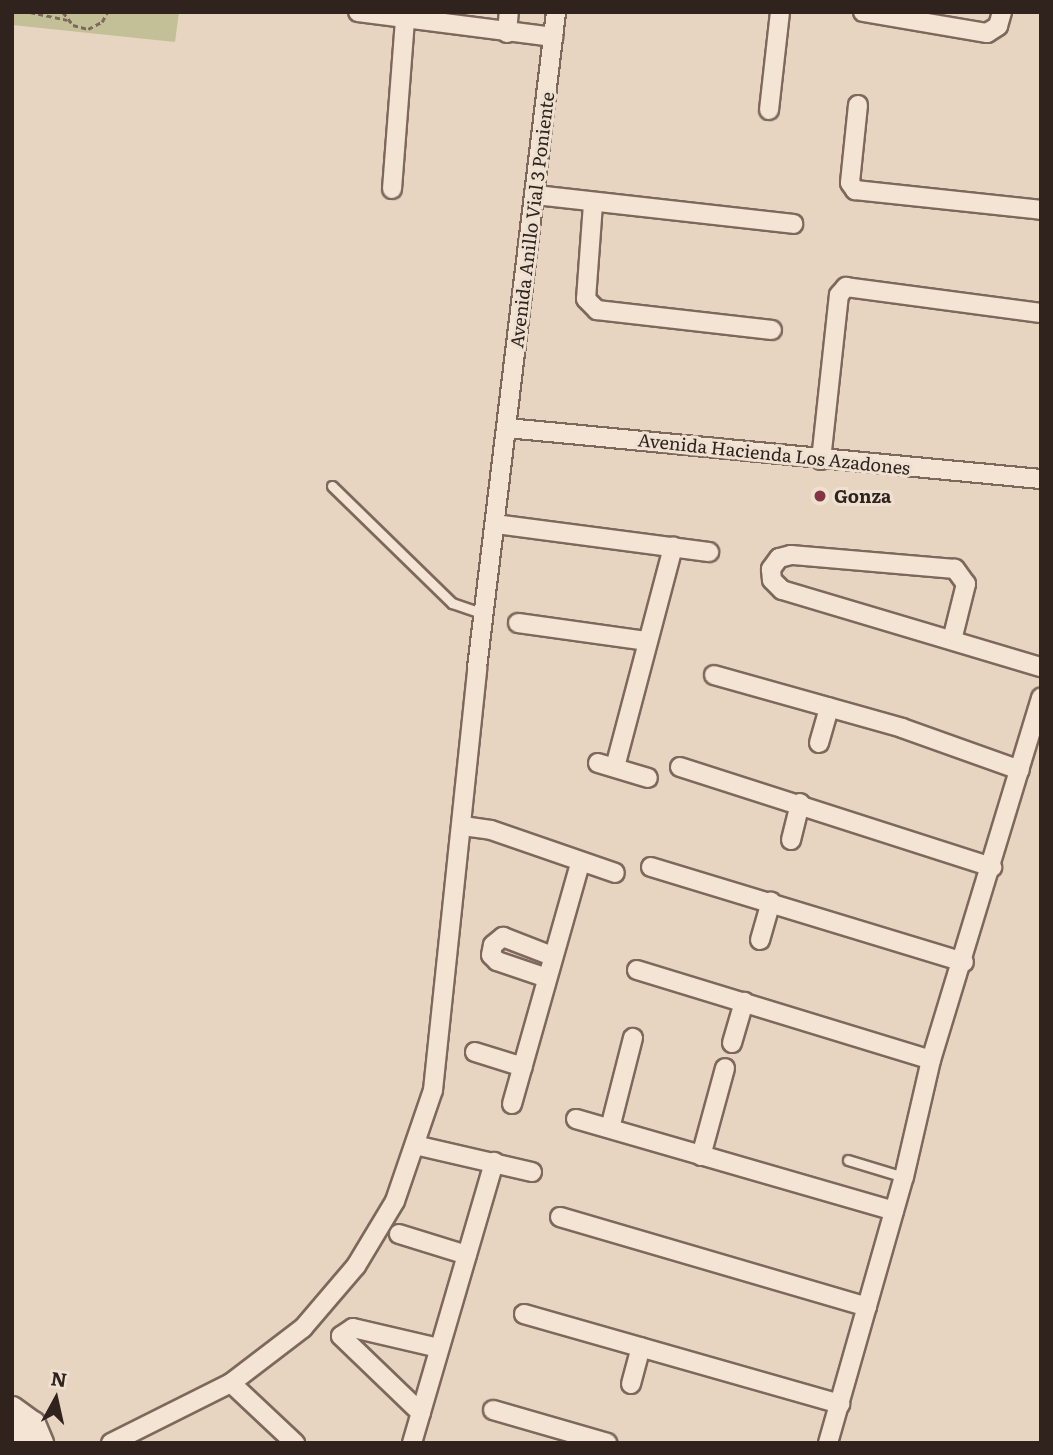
<!DOCTYPE html>
<style>
body{margin:0}
#map{position:relative;width:1053px;height:1455px;overflow:hidden;background:#e7d5c2;font-family:Literata,serif}
div>[style]{position:absolute}
.green>*{inset:0;background:#c3c098}
.path>*{height:2.5px;margin-top:-1.25px;transform-origin:0;background:repeating-linear-gradient(90deg,#7e685c 0 5px,transparent 0 8.5px)}
.roads{filter:drop-shadow(2px 0 #7e685c) drop-shadow(-2px 0 #7e685c) drop-shadow(0 2px #7e685c) drop-shadow(0 -2px #7e685c)}
.lane>*{height:9px;margin:-4.5px;padding:0 4.5px;transform-origin:4.5px;border-radius:4.5px;background:#f3e4d4}
.street>*{height:18px;margin:-9px;padding:0 9px;transform-origin:9px;border-radius:9px;background:#f3e4d4}
.secondary>*{height:24px;margin:-12px;padding:0 12px;transform-origin:12px;border-radius:12px;background:#f3e4d4}
.dots>*{width:19px;height:19px;translate:-50% -50%;box-sizing:border-box;border:4px solid #efe1d1;border-radius:50%}
span{translate:-50% -50%;white-space:nowrap;text-align:center;line-height:1.15;-webkit-text-stroke:6px #efe1d1;paint-order:stroke}
.street-label{font-size:18px;color:#30231e}
.poi-label{font-size:18px;color:#30231e;font-weight:700}
.left{translate:0 -50%;text-align:left}
.frame{position:absolute;inset:0;border:14px solid #30231e;pointer-events:none}
.north{position:absolute;left:21px;top:1364px;width:70px;height:70px;-webkit-text-stroke:5px #efe1d1;paint-order:stroke;rotate:8deg;font-size:19px;font-weight:700;line-height:28px;text-align:center;color:#30231e}
.north::after{content:'';display:block;margin:auto;width:24px;height:32px;background:#30231e;clip-path:polygon(50% 0,100% 100%,50% 72%,0 100%)}
</style>
<div id="map">
<div class="green">
<i style="clip-path:polygon(12px 12px,179px 12px,175px 42px,12px 25px)"></i>
</div>
<div class="path">
<i style="left:30px;top:12px;width:38px;rotate:12deg"></i>
<i style="left:63px;top:12px;width:16px;rotate:52deg"></i>
<i style="left:73px;top:25px;width:16px;rotate:15deg"></i>
<i style="left:88px;top:29px;width:16px;rotate:-27deg"></i>
<i style="left:102px;top:22px;width:11px;rotate:-63deg"></i>
</div>
<div class="roads">
<div class="lane">
<i style="left:332px;top:486px;width:168px;rotate:44.3deg"></i>
<i style="left:452px;top:603px;width:34px;rotate:19deg"></i>
<i style="left:848px;top:1160px;width:59px;rotate:16.9deg"></i>
</div>
<div class="street">
<i style="left:358px;top:12px;width:197px;rotate:7.3deg"></i>
<i style="left:863px;top:12px;width:126px;rotate:9.6deg"></i>
<i style="left:987px;top:33px;width:13px;rotate:-32deg"></i>
<i style="left:998px;top:26px;width:15px;rotate:-74deg"></i>
<i style="left:507px;top:33px;width:21px;rotate:-85deg"></i>
<i style="left:858px;top:105px;width:78px;rotate:95.9deg"></i>
<i style="left:850px;top:183px;width:9px;rotate:54deg"></i>
<i style="left:855px;top:190px;width:187px;rotate:6.1deg"></i>
<i style="left:769px;top:110px;width:99px;rotate:-83.6deg"></i>
<i style="left:392px;top:189px;width:169px;rotate:-85.6deg"></i>
<i style="left:536px;top:195px;width:259px;rotate:6.4deg"></i>
<i style="left:593px;top:204px;width:95px;rotate:94.2deg"></i>
<i style="left:586px;top:299px;width:16px;rotate:45deg"></i>
<i style="left:597px;top:310px;width:176px;rotate:6.5deg"></i>
<i style="left:507px;top:428px;width:536px;rotate:5.46deg"></i>
<i style="left:821px;top:460px;width:166px;rotate:-83.8deg"></i>
<i style="left:839px;top:295px;width:11px;rotate:-49deg"></i>
<i style="left:846px;top:287px;width:197px;rotate:7.6deg"></i>
<i style="left:496px;top:524px;width:215px;rotate:7.5deg"></i>
<i style="left:518px;top:623px;width:129px;rotate:8deg"></i>
<i style="left:952px;top:640px;width:58px;rotate:-76deg"></i>
<i style="left:966px;top:584px;width:19px;rotate:-126deg"></i>
<i style="left:955px;top:569px;width:165px;rotate:-175.1deg"></i>
<i style="left:791px;top:555px;width:12px;rotate:166deg"></i>
<i style="left:779px;top:558px;width:14px;rotate:126deg"></i>
<i style="left:771px;top:569px;width:11px;rotate:85deg"></i>
<i style="left:772px;top:580px;width:14px;rotate:45deg"></i>
<i style="left:782px;top:590px;width:270px;rotate:16.6deg"></i>
<i style="left:714px;top:675px;width:195px;rotate:15.7deg"></i>
<i style="left:902px;top:728px;width:125px;rotate:19.6deg"></i>
<i style="left:819px;top:743px;width:37px;rotate:-74deg"></i>
<i style="left:598px;top:763px;width:52px;rotate:16.7deg"></i>
<i style="left:615px;top:767px;width:228px;rotate:-75.2deg"></i>
<i style="left:680px;top:767px;width:328px;rotate:17.8deg"></i>
<i style="left:463px;top:826px;width:28px;rotate:8deg"></i>
<i style="left:491px;top:830px;width:131px;rotate:19.1deg"></i>
<i style="left:791px;top:840px;width:38px;rotate:-76deg"></i>
<i style="left:651px;top:867px;width:327px;rotate:16.9deg"></i>
<i style="left:760px;top:940px;width:40px;rotate:-74deg"></i>
<i style="left:637px;top:970px;width:307px;rotate:17deg"></i>
<i style="left:547px;top:978px;width:53px;rotate:-161.2deg"></i>
<i style="left:497px;top:961px;width:8px;rotate:-135deg"></i>
<i style="left:491px;top:955px;width:10px;rotate:-79deg"></i>
<i style="left:493px;top:945px;width:13px;rotate:-39deg"></i>
<i style="left:503px;top:937px;width:53px;rotate:21.2deg"></i>
<i style="left:732px;top:1043px;width:43px;rotate:-73.7deg"></i>
<i style="left:475px;top:1052px;width:50px;rotate:17.4deg"></i>
<i style="left:512px;top:1104px;width:249px;rotate:-74.2deg"></i>
<i style="left:576px;top:1119px;width:331px;rotate:16.1deg"></i>
<i style="left:610px;top:1128px;width:93px;rotate:-75.7deg"></i>
<i style="left:415px;top:1145px;width:120px;rotate:13deg"></i>
<i style="left:701px;top:1156px;width:91px;rotate:-74.7deg"></i>
<i style="left:560px;top:1217px;width:320px;rotate:16.3deg"></i>
<i style="left:399px;top:1234px;width:71px;rotate:17.2deg"></i>
<i style="left:524px;top:1314px;width:329px;rotate:15.9deg"></i>
<i style="left:231px;top:1383px;width:88px;rotate:43.2deg"></i>
<i style="left:631px;top:1384px;width:38px;rotate:-75deg"></i>
<i style="left:493px;top:1410px;width:119px;rotate:16.1deg"></i>
<i style="left:421px;top:1413px;width:111px;rotate:-136.1deg"></i>
<i style="left:341px;top:1336px;width:14px;rotate:-34deg"></i>
<i style="left:353px;top:1328px;width:88px;rotate:13.1deg"></i>
<i style="left:111px;top:1443px;width:134px;rotate:-26.6deg"></i>
<i style="left:231px;top:1383px;width:91px;rotate:-37.4deg"></i>
<i style="left:303px;top:1328px;width:82px;rotate:-49.5deg"></i>
<i style="left:356px;top:1266px;width:76px;rotate:-59deg"></i>
<i style="left:395px;top:1201px;width:117px;rotate:-71.1deg"></i>
<i style="left:433px;top:1090px;width:424px;rotate:-84deg"></i>
<i style="left:477px;top:668px;width:661px;rotate:-83.13deg"></i>
<i style="left:412px;top:1443px;width:293px;rotate:-73.7deg"></i>
<i style="left:828px;top:1443px;width:277px;rotate:-74.1deg"></i>
<i style="left:904px;top:1177px;width:120px;rotate:-77deg"></i>
<i style="left:931px;top:1060px;width:379px;rotate:-73.1deg"></i>
</div>
<div class="secondary">
<i style="left:12px;top:1409px;width:26px;rotate:36deg"></i>
<i style="left:33px;top:1424px;width:21px;rotate:67deg"></i>
<i style="left:12px;top:1431px;width:14px;rotate:56deg"></i>
</div>
</div>
<div class="dots">
<i style="left:820px;top:496px;background:#853443"></i>
</div>
<div class="street-label">
<span style="left:532px;top:220px;rotate:-83deg">Avenida Anillo Vial 3 Poniente</span>
<span style="left:774px;top:454px;rotate:6deg">Avenida Hacienda Los Azadones</span>
</div>
<div class="poi-label">
<span class="left" style="left:834px;top:496px">Gonza</span>
</div>
<div class="frame"></div>
<div class="north">N</div>
</div>
